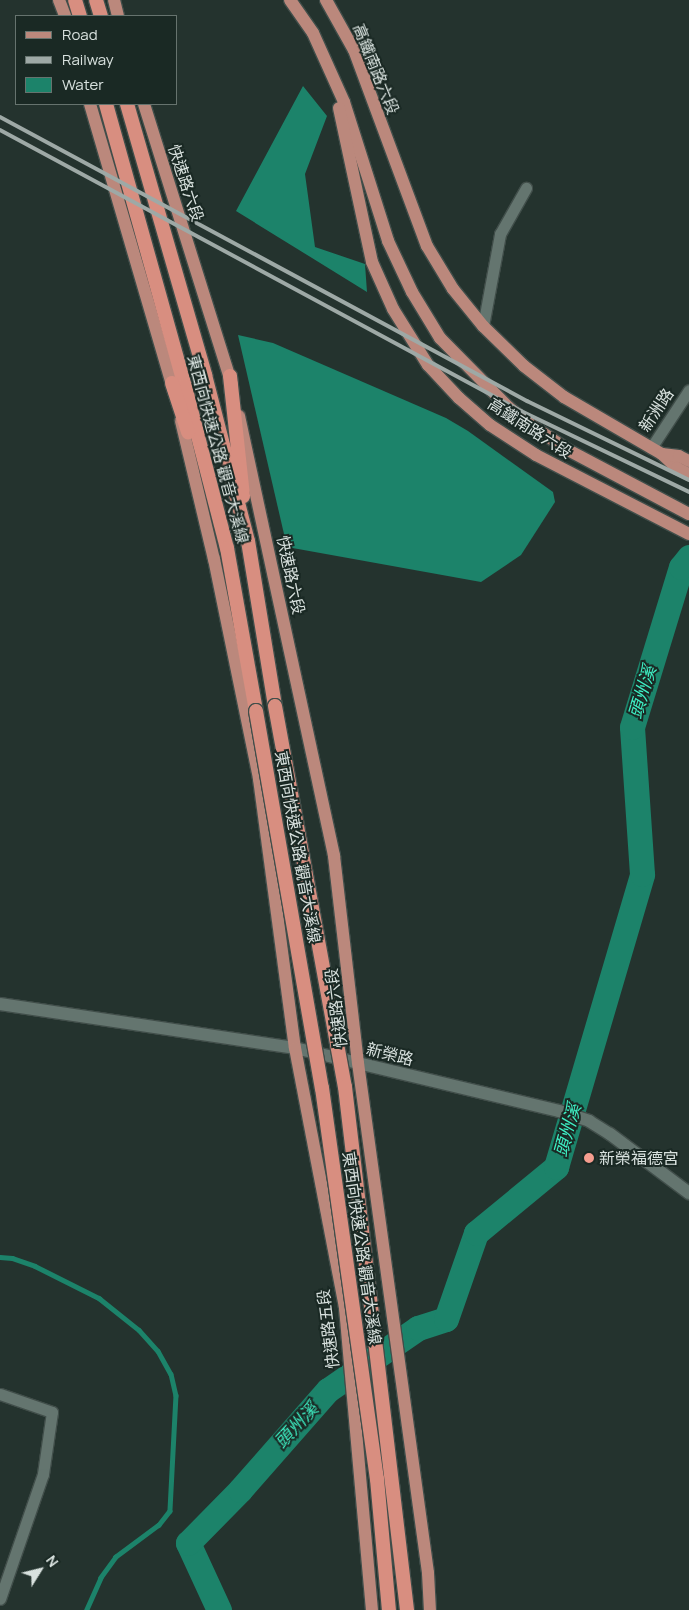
<!DOCTYPE html>
<meta charset="utf-8">
<style>
body{margin:0}
#map{position:relative;width:689px;height:1610px;overflow:hidden;background:#24332e;font-family:Manrope,"Noto Sans TC",sans-serif}
div>[style]{position:absolute}
.water>*{inset:0;background:#1c836a}
.stream>*{height:4.5px;margin:-2.25px;padding:0 2.25px;transform-origin:2.25px;border-radius:2.25px;background:#1c836a}
.river>*{height:25px;margin:-12.5px;padding:0 12.5px;transform-origin:12.5px;border-radius:12.5px;background:#1c836a}
.roads{filter:drop-shadow(1px 0 #414e4a) drop-shadow(-1px 0 #414e4a) drop-shadow(0 1px #414e4a) drop-shadow(0 -1px #414e4a)}
.minor>*{height:11px;margin:-5.5px;padding:0 5.5px;transform-origin:5.5px;border-radius:5.5px;background:#64756f}
.tertiary>*{height:12px;margin:-6px;padding:0 6px;transform-origin:6px;border-radius:6px;background:#64756f}
.primary>*{height:12px;margin:-6px;padding:0 6px;transform-origin:6px;border-radius:6px;background:#bb887c}
.trunk>*{height:14px;margin:-7px;padding:0 7px;transform-origin:7px;border-radius:7px;background:#d88e80}
.rail>*{height:4px;margin:-2px;padding:0 2px;transform-origin:2px;border-radius:2px;background:#9ea9a6}
.bridges{filter:drop-shadow(1px 0 #414e4a) drop-shadow(-1px 0 #414e4a) drop-shadow(0 1px #414e4a) drop-shadow(0 -1px #414e4a)}
.trunk-bridge>*{height:14px;margin:-7px;padding:0 7px;transform-origin:7px;border-radius:7px;background:#d88e80}
.dots>*{width:14px;height:14px;translate:-50% -50%;box-sizing:border-box;border:2px solid #1a2924;border-radius:50%}
span{translate:-50% -50%;white-space:nowrap;text-align:center;line-height:1.15;-webkit-text-stroke:4px #1a2924;paint-order:stroke}
.street-label{font-size:16px;color:#d8e1de}
.poi-label{font-size:16px;color:#d8e1de}
.left{translate:0 -50%;text-align:left}
.water-label{font-size:18px;color:#3ef0c5;font-style:italic}
.legend{position:absolute;left:15px;top:15px;width:162px;height:90px;box-sizing:border-box;background:#1a2924;border:1px solid #66736e;margin:0;padding:6px 9px;list-style:none;font-size:15px;color:#d8e1de}
.legend li{display:flex;align-items:center;gap:10px;height:25px}
.legend b{width:25px;border:1px solid #66736e}
.north{position:absolute;left:15px;top:1545px;width:50px;height:50px;-webkit-text-stroke:4px #1a2924;paint-order:stroke;rotate:54deg;font-size:14px;font-weight:700;line-height:20px;text-align:center;color:#d8e1de}
.north::after{content:'';display:block;margin:auto;width:18px;height:22px;background:#d8e1de;clip-path:polygon(50% 0,100% 100%,50% 72%,0 100%)}
</style>
<div id="map">
<div class="water">
<i style="clip-path:polygon(303px 86px,327px 116px,305px 174px,315px 247px,365px 264px,367px 292px,236px 211px)"></i>
<i style="clip-path:polygon(238px 335px,273px 343px,446px 418px,468px 431px,553px 492px,555px 502px,521px 555px,481px 582px,287px 547px)"></i>
</div>
<div class="stream">
<i style="left:0;top:1257px;width:12px;rotate:5deg"></i>
<i style="left:12px;top:1258px;width:24px;rotate:19deg"></i>
<i style="left:35px;top:1266px;width:72px;rotate:26.6deg"></i>
<i style="left:99px;top:1298px;width:51px;rotate:38.7deg"></i>
<i style="left:139px;top:1330px;width:28px;rotate:48deg"></i>
<i style="left:158px;top:1351px;width:26px;rotate:61deg"></i>
<i style="left:171px;top:1374px;width:22px;rotate:77deg"></i>
<i style="left:176px;top:1395px;width:116px;rotate:93deg"></i>
<i style="left:170px;top:1511px;width:18px;rotate:128deg"></i>
<i style="left:159px;top:1525px;width:54px;rotate:143.3deg"></i>
<i style="left:116px;top:1557px;width:26px;rotate:126deg"></i>
<i style="left:101px;top:1578px;width:35px;rotate:114deg"></i>
</div>
<div class="river">
<i style="left:219px;top:1610px;width:74px;rotate:-114.8deg"></i>
<i style="left:188px;top:1543px;width:74px;rotate:-45.5deg"></i>
<i style="left:240px;top:1490px;width:133px;rotate:-48.7deg"></i>
<i style="left:328px;top:1390px;width:109px;rotate:-34.6deg"></i>
<i style="left:418px;top:1328px;width:29px;rotate:-18deg"></i>
<i style="left:446px;top:1319px;width:91px;rotate:-70.8deg"></i>
<i style="left:476px;top:1233px;width:104px;rotate:-39.5deg"></i>
<i style="left:556px;top:1167px;width:305px;rotate:-73.6deg"></i>
<i style="left:642px;top:874px;width:147px;rotate:-93.9deg"></i>
<i style="left:632px;top:727px;width:167px;rotate:-73deg"></i>
<i style="left:681px;top:567px;width:13px;rotate:-51deg"></i>
</div>
<div class="roads">
<div class="minor">
<i style="left:483px;top:326px;width:94px;rotate:-79.5deg"></i>
<i style="left:500px;top:234px;width:53px;rotate:-60.5deg"></i>
<i style="left:651px;top:448px;width:69px;rotate:-56.8deg"></i>
<i style="left:0;top:1394px;width:55px;rotate:19.1deg"></i>
<i style="left:52px;top:1412px;width:63px;rotate:98.3deg"></i>
<i style="left:43px;top:1474px;width:132px;rotate:109deg"></i>
</div>
<div class="tertiary">
<i style="left:0;top:1004px;width:298px;rotate:8.5deg"></i>
<i style="left:295px;top:1048px;width:271px;rotate:13.4deg"></i>
<i style="left:559px;top:1111px;width:32px;rotate:18deg"></i>
<i style="left:589px;top:1121px;width:25px;rotate:32deg"></i>
<i style="left:610px;top:1134px;width:99px;rotate:36.8deg"></i>
</div>
<div class="primary">
<i style="left:59px;top:0;width:17px;rotate:69deg"></i>
<i style="left:114px;top:0;width:16px;rotate:76deg"></i>
<i style="left:290px;top:0;width:40px;rotate:55.1deg"></i>
<i style="left:313px;top:33px;width:76px;rotate:65.8deg"></i>
<i style="left:344px;top:102px;width:146px;rotate:72.4deg"></i>
<i style="left:388px;top:241px;width:56px;rotate:64.8deg"></i>
<i style="left:412px;top:292px;width:54px;rotate:58.7deg"></i>
<i style="left:440px;top:338px;width:97px;rotate:45.4deg"></i>
<i style="left:508px;top:407px;width:29px;rotate:38deg"></i>
<i style="left:531px;top:425px;width:45px;rotate:34deg"></i>
<i style="left:568px;top:450px;width:137px;rotate:27.9deg"></i>
<i style="left:326px;top:0;width:57px;rotate:60.8deg"></i>
<i style="left:354px;top:50px;width:209px;rotate:69.6deg"></i>
<i style="left:427px;top:246px;width:50px;rotate:58.8deg"></i>
<i style="left:453px;top:289px;width:48px;rotate:51deg"></i>
<i style="left:483px;top:326px;width:57px;rotate:44.3deg"></i>
<i style="left:524px;top:366px;width:51px;rotate:37.8deg"></i>
<i style="left:564px;top:397px;width:113px;rotate:30.2deg"></i>
<i style="left:662px;top:454px;width:21px;rotate:43deg"></i>
<i style="left:677px;top:468px;width:13px;rotate:27deg"></i>
<i style="left:90px;top:104px;width:300px;rotate:73.7deg"></i>
<i style="left:144px;top:104px;width:294px;rotate:72.6deg"></i>
<i style="left:339px;top:108px;width:157px;rotate:77.9deg"></i>
<i style="left:372px;top:262px;width:51px;rotate:65.9deg"></i>
<i style="left:393px;top:309px;width:66px;rotate:58deg"></i>
<i style="left:428px;top:365px;width:45px;rotate:46.8deg"></i>
<i style="left:459px;top:398px;width:41px;rotate:41.1deg"></i>
<i style="left:490px;top:425px;width:55px;rotate:33.1deg"></i>
<i style="left:536px;top:455px;width:172px;rotate:27.3deg"></i>
<i style="left:239px;top:416px;width:450px;rotate:77.8deg"></i>
<i style="left:334px;top:856px;width:208px;rotate:83.4deg"></i>
<i style="left:358px;top:1063px;width:515px;rotate:82.18deg"></i>
<i style="left:428px;top:1573px;width:37px;rotate:87deg"></i>
<i style="left:181px;top:421px;width:142px;rotate:76.6deg"></i>
<i style="left:214px;top:559px;width:225px;rotate:78.4deg"></i>
<i style="left:259px;top:779px;width:271px;rotate:82.4deg"></i>
<i style="left:295px;top:1048px;width:265px;rotate:79.1deg"></i>
<i style="left:345px;top:1308px;width:303px;rotate:84.9deg"></i>
<i style="left:662px;top:454px;width:17px;rotate:7deg"></i>
<i style="left:679px;top:456px;width:11px;rotate:27deg"></i>
</div>
<div class="trunk">
<i style="left:75px;top:0;width:17px;rotate:73deg"></i>
<i style="left:96px;top:0;width:17px;rotate:73deg"></i>
<i style="left:106px;top:104px;width:293px;rotate:74.4deg"></i>
<i style="left:185px;top:386px;width:167px;rotate:75.5deg"></i>
<i style="left:227px;top:548px;width:166px;rotate:79.9deg"></i>
<i style="left:127px;top:104px;width:282px;rotate:73.9deg"></i>
<i style="left:205px;top:375px;width:171px;rotate:75.5deg"></i>
<i style="left:248px;top:541px;width:167px;rotate:80.7deg"></i>
<i style="left:230px;top:376px;width:121px;rotate:83.8deg"></i>
<i style="left:172px;top:383px;width:52px;rotate:71.9deg"></i>
</div>
</div>
<div class="rail">
<i style="left:0;top:117px;width:599px;rotate:28.32deg"></i>
<i style="left:527px;top:401px;width:180px;rotate:26deg"></i>
<i style="left:0;top:130px;width:592px;rotate:28.34deg"></i>
<i style="left:521px;top:411px;width:187px;rotate:25.7deg"></i>
</div>
<div class="bridges">
<div class="trunk-bridge">
<i style="left:275px;top:706px;width:387px;rotate:79.6deg"></i>
<i style="left:345px;top:1087px;width:527px;rotate:83.24deg"></i>
<i style="left:256px;top:711px;width:383px;rotate:80.1deg"></i>
<i style="left:322px;top:1088px;width:395px;rotate:82deg"></i>
<i style="left:377px;top:1479px;width:132px;rotate:84.8deg"></i>
</div>
</div>
<div class="dots">
<i style="left:589px;top:1158px;background:#f59d8f"></i>
</div>
<div class="street-label">
<span style="left:376px;top:69px;rotate:68deg">高鐵南路六段</span>
<span style="left:186px;top:183px;rotate:72deg">快速路六段</span>
<span style="left:656px;top:410px;rotate:-56deg">新洲路</span>
<span style="left:530px;top:428px;rotate:33deg">高鐵南路六段</span>
<span style="left:218px;top:449px;rotate:75deg">東西向快速公路 觀音大溪線</span>
<span style="left:291px;top:575px;rotate:78deg">快速路六段</span>
<span style="left:298px;top:847px;rotate:80deg">東西向快速公路 觀音大溪線</span>
<span style="left:336px;top:1008px;rotate:-97deg">快速路六段</span>
<span style="left:390px;top:1054px;rotate:14deg">新榮路</span>
<span style="left:362px;top:1248px;rotate:82deg">東西向快速公路 觀音大溪線</span>
<span style="left:328px;top:1329px;rotate:-97deg">快速路五段</span>
</div>
<div class="poi-label">
<span class="left" style="left:599px;top:1158px">新榮福德宮</span>
</div>
<div class="water-label">
<span style="left:642px;top:692px;rotate:-73deg">頭州溪</span>
<span style="left:567px;top:1130px;rotate:-74deg">頭州溪</span>
<span style="left:296px;top:1425px;rotate:-47deg">頭州溪</span>
</div>
<ul class="legend">
<li><b style="height:6px;background:#bb887c"></b>Road</li>
<li><b style="height:6px;background:#9ea9a6"></b>Railway</li>
<li><b style="height:14px;background:#1c836a"></b>Water</li>
</ul>
<div class="north">N</div>
</div>
